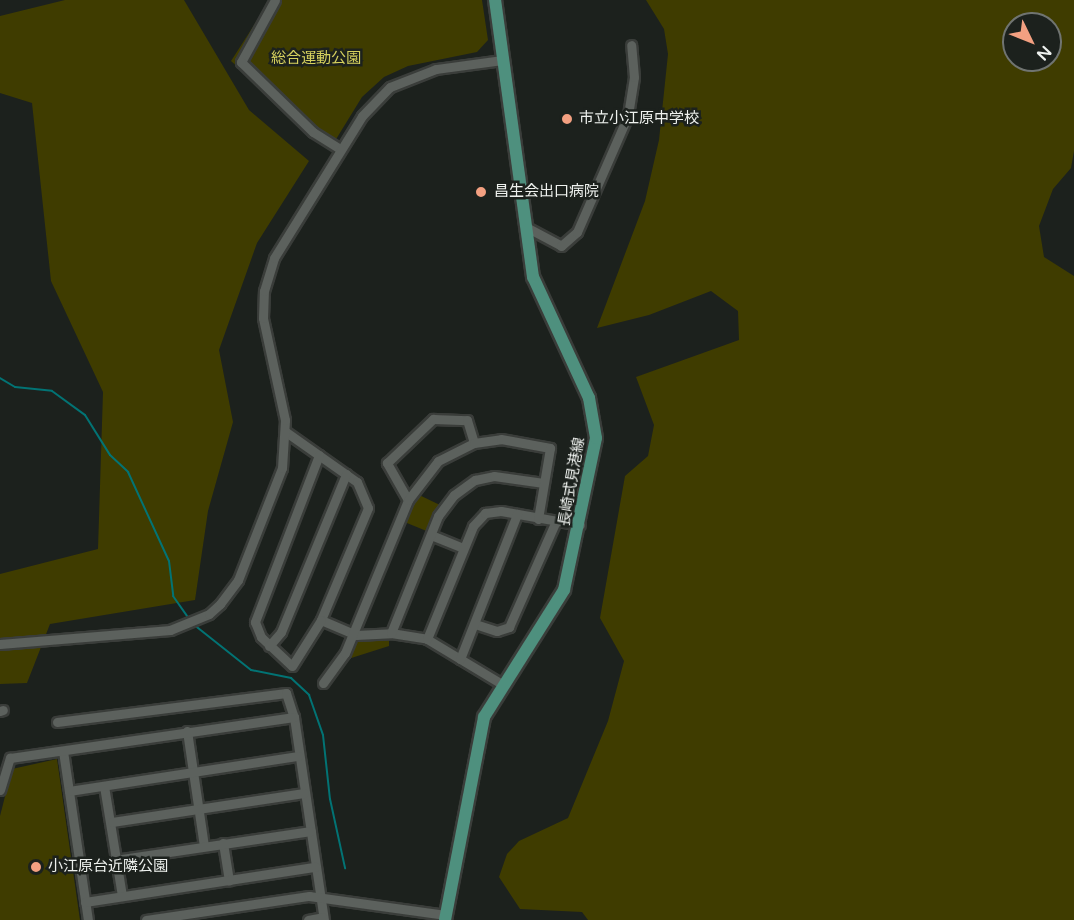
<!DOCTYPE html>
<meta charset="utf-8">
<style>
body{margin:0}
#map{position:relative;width:1074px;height:920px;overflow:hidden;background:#1c211d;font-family:"Varela Round","Noto Sans JP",sans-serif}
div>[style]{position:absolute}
.green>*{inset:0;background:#3f3c00}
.stream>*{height:2px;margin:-1px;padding:0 1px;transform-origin:1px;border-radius:1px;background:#027374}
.roads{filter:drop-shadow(2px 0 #3a3d3a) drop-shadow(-2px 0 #3a3d3a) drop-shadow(0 2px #3a3d3a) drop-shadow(0 -2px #3a3d3a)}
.minor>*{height:9px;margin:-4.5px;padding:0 4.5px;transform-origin:4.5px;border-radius:4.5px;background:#5c615d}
.major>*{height:12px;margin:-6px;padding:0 6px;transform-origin:6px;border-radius:6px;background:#4e907e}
.dots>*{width:16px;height:16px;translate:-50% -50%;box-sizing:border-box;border:3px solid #1c211d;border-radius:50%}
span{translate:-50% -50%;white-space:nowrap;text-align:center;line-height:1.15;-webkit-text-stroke:5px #1c211d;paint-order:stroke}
.park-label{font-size:15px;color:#d5d05d}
.poi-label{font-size:15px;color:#eef1ee}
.left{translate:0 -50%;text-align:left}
.street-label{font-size:15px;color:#eef1ee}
.north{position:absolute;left:1002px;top:12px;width:60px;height:60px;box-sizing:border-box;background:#1c211d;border:2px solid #707471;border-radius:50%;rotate:133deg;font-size:16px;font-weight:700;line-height:24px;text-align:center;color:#eef1ee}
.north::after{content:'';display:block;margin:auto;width:21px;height:27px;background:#f3a081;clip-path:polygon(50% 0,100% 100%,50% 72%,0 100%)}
</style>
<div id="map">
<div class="green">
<i style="clip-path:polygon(65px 0,184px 0,249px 110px,309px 161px,257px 243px,219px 350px,233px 422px,208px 511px,195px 600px,50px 624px,27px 683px,0 684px,0 574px,98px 549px,103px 392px,51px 281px,32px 103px,0 93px,0 16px)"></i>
<i style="clip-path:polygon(270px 0,482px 0,488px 40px,477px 52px,408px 66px,384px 77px,362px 97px,330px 149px,231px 61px)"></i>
<i style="clip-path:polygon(evenodd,646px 0,1074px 0,1074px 151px,1071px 168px,1053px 189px,1039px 226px,1044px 257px,1074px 276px,1074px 920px,588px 920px,582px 912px,520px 909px,499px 877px,507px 854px,519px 841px,568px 818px,608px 721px,624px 661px,600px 618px,625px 476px,648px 456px,654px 425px,636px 377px,739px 340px,738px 311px,711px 291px,649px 315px,597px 328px,645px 201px,659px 140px,668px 54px,664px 29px,646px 0,1014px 24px,1050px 24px,1050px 60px,1014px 60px,1014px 24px)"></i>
<i style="clip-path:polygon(415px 493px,440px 505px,429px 532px,402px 521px)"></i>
<i style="clip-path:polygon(389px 637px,389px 646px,345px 660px,355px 638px)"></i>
<i style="clip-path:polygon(57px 759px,80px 920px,0 920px,0 816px,12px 769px)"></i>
</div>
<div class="stream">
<i style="left:0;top:378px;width:17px;rotate:31deg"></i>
<i style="left:15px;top:387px;width:37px;rotate:6deg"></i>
<i style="left:52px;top:391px;width:41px;rotate:36deg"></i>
<i style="left:85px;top:415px;width:47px;rotate:58deg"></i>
<i style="left:110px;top:455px;width:25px;rotate:43deg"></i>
<i style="left:128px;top:472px;width:98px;rotate:65.3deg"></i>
<i style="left:169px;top:561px;width:35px;rotate:83deg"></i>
<i style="left:173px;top:596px;width:28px;rotate:55deg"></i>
<i style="left:193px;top:624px;width:74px;rotate:38.4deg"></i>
<i style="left:251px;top:670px;width:41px;rotate:11.3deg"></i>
<i style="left:291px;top:678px;width:25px;rotate:43deg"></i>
<i style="left:309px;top:695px;width:42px;rotate:70.7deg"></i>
<i style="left:323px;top:735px;width:64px;rotate:83.8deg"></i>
<i style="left:330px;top:799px;width:71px;rotate:77.7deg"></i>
</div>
<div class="roads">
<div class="minor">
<i style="left:275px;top:0;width:71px;rotate:118.7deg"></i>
<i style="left:241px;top:62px;width:100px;rotate:44.2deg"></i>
<i style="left:313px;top:132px;width:32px;rotate:32deg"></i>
<i style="left:526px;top:227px;width:40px;rotate:28deg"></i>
<i style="left:561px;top:246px;width:21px;rotate:-41deg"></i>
<i style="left:577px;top:232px;width:128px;rotate:-66.4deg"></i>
<i style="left:628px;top:115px;width:38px;rotate:-81deg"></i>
<i style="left:634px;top:77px;width:32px;rotate:-95deg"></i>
<i style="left:286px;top:432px;width:87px;rotate:35.2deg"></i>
<i style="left:357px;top:482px;width:28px;rotate:67deg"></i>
<i style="left:368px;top:508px;width:121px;rotate:112.8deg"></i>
<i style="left:321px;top:620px;width:38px;rotate:23deg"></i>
<i style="left:356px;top:635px;width:35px;rotate:-3deg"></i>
<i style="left:391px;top:633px;width:36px;rotate:9deg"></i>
<i style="left:427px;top:639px;width:87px;rotate:31deg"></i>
<i style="left:319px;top:455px;width:179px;rotate:111deg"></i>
<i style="left:255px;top:622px;width:16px;rotate:68deg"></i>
<i style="left:261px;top:637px;width:42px;rotate:43.1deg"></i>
<i style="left:292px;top:666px;width:54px;rotate:-57.8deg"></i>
<i style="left:408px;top:500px;width:43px;rotate:-119.6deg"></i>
<i style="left:387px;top:463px;width:64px;rotate:-43.7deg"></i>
<i style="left:433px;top:419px;width:34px;rotate:2deg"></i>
<i style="left:467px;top:420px;width:24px;rotate:73deg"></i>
<i style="left:431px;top:535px;width:35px;rotate:22deg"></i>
<i style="left:475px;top:624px;width:23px;rotate:18deg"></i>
<i style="left:497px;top:631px;width:13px;rotate:-18deg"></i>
<i style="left:509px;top:627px;width:116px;rotate:-66.1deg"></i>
<i style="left:391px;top:633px;width:126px;rotate:-68.1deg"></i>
<i style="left:438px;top:516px;width:26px;rotate:-53deg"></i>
<i style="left:454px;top:495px;width:26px;rotate:-36deg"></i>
<i style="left:475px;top:480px;width:19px;rotate:-12deg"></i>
<i style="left:494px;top:476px;width:50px;rotate:8deg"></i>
<i style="left:427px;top:639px;width:122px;rotate:-67.8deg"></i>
<i style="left:473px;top:526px;width:18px;rotate:-47deg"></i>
<i style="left:485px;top:513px;width:16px;rotate:-7deg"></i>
<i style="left:501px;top:511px;width:80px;rotate:10deg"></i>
<i style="left:0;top:644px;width:171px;rotate:-4.7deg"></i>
<i style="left:170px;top:630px;width:42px;rotate:-22.3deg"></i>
<i style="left:209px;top:614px;width:15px;rotate:-42deg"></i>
<i style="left:220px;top:604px;width:30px;rotate:-53deg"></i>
<i style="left:238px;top:580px;width:120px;rotate:-68.6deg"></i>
<i style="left:282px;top:468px;width:48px;rotate:-86.4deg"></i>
<i style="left:285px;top:420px;width:104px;rotate:-102.2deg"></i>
<i style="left:263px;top:318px;width:27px;rotate:-88deg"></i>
<i style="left:264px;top:291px;width:34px;rotate:-73deg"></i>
<i style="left:274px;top:258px;width:167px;rotate:-58.2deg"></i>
<i style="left:362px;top:116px;width:40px;rotate:-46deg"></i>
<i style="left:390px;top:87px;width:49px;rotate:-21.4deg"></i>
<i style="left:436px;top:69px;width:68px;rotate:-7.7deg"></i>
<i style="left:269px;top:646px;width:18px;rotate:-49deg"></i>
<i style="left:281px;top:632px;width:171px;rotate:-67.6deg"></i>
<i style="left:460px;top:659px;width:156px;rotate:-68.5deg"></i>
<i style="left:323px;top:683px;width:37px;rotate:-54deg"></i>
<i style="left:345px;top:653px;width:165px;rotate:-67.6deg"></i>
<i style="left:408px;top:500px;width:49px;rotate:-52.4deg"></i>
<i style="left:438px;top:461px;width:40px;rotate:-26.6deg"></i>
<i style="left:474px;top:443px;width:27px;rotate:-8deg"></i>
<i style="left:501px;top:439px;width:50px;rotate:10.4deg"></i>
<i style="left:550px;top:448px;width:72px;rotate:99.6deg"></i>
<i style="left:0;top:711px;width:3px;rotate:-18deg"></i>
<i style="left:57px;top:722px;width:231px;rotate:-7.2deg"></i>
<i style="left:286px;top:693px;width:25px;rotate:72deg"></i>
<i style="left:294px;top:717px;width:205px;rotate:81.6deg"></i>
<i style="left:187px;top:731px;width:116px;rotate:81.6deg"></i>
<i style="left:63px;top:751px;width:171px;rotate:81.6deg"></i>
<i style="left:104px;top:786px;width:111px;rotate:80.7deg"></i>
<i style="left:0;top:790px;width:34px;rotate:-73deg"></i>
<i style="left:10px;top:758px;width:287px;rotate:-8.2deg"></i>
<i style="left:69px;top:791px;width:232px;rotate:-8.7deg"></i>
<i style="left:112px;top:822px;width:194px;rotate:-8.6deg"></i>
<i style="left:223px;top:843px;width:38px;rotate:81deg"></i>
<i style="left:115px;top:860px;width:198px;rotate:-8.4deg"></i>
<i style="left:85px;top:902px;width:233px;rotate:-8.7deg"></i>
<i style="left:146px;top:920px;width:165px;rotate:-8.4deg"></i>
<i style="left:309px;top:896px;width:138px;rotate:7.9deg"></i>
<i style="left:308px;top:920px;width:15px;rotate:-11deg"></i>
</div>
<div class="major">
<i style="left:445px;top:920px;width:207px;rotate:-79.1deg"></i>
<i style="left:484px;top:717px;width:150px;rotate:-57.8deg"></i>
<i style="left:564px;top:590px;width:155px;rotate:-78.1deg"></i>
<i style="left:596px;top:438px;width:41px;rotate:-99.9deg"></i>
<i style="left:589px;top:398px;width:133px;rotate:-114.8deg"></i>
<i style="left:533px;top:277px;width:280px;rotate:-97.8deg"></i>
</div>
</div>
<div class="dots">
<i style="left:567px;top:119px;background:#f3a081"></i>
<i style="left:481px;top:192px;background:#f3a081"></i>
<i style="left:36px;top:867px;background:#f3a081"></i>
</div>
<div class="park-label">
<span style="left:316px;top:59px">総合運動公園</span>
</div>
<div class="poi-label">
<span class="left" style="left:579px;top:119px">市立小江原中学校</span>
<span class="left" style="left:494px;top:192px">昌生会出口病院</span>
<span class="left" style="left:48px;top:867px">小江原台近隣公園</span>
</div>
<div class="street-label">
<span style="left:572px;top:482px;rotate:-80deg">長崎式見港線</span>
</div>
<div class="north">N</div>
</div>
